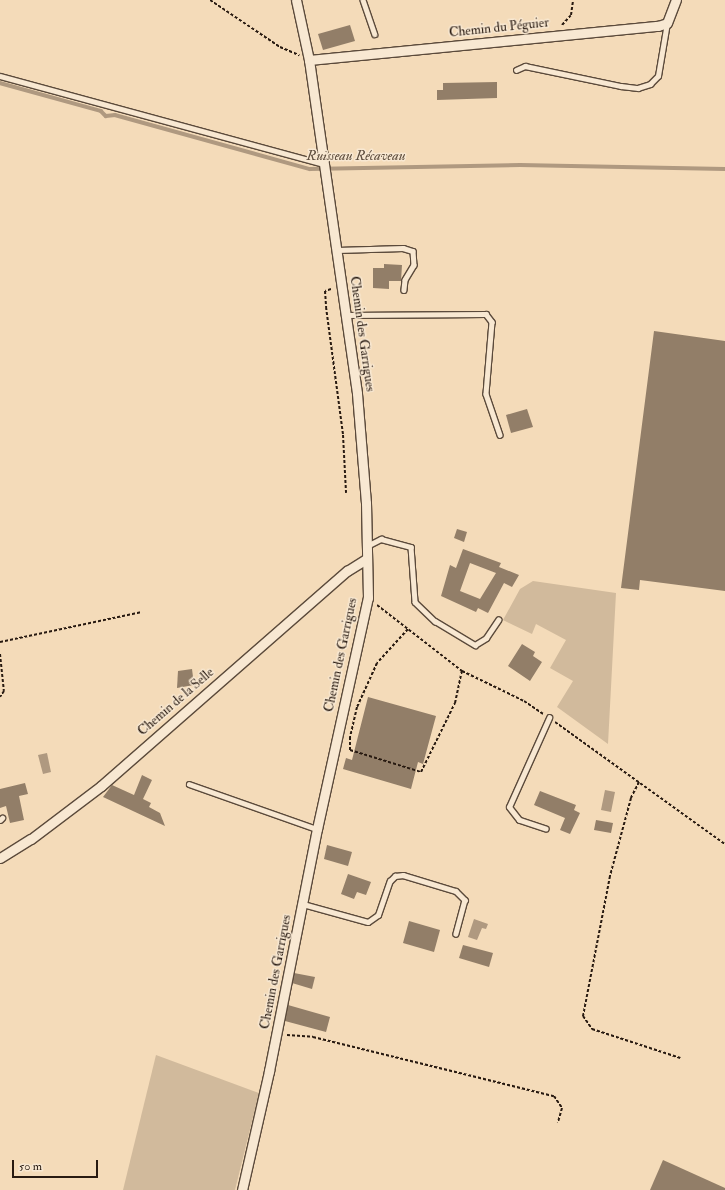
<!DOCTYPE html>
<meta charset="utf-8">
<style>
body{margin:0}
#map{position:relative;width:725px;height:1190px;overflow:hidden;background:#f4dbb9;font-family:"IM FELL Double Pica",serif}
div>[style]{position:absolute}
.green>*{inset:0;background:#d1ba9c}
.water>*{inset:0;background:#af9980}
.stream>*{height:3.5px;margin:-1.75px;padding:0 1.75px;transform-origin:1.75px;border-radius:1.75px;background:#af9980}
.building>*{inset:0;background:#927e68}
.path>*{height:2px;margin-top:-1px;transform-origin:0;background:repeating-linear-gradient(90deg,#281a11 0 3px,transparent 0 5px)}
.roads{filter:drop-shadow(1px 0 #5b4a3b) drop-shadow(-1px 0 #5b4a3b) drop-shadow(0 1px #5b4a3b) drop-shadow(0 -1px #5b4a3b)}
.service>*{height:4.5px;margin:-2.25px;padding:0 2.25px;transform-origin:2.25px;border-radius:2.25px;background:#f8e8d2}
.minor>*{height:9px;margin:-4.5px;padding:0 4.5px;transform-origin:4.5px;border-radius:4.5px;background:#f8e8d2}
span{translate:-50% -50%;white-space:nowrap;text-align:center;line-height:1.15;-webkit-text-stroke:3px #f8e8d2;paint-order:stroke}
.street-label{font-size:13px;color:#281a11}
.water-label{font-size:14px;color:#5e4d3d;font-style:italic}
.scale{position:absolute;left:12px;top:1160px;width:86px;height:18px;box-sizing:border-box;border:2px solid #281a11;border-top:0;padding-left:5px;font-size:12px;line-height:14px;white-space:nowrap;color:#281a11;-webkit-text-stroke:3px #f8e8d2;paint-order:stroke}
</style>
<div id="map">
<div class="green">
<i style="clip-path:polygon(533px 581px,616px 593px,608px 744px,557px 707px,573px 681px,550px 668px,566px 640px,536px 624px,532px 634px,503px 620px,520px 589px)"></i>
<i style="clip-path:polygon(156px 1055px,259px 1093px,235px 1190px,123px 1190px)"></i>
</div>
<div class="water">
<i style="clip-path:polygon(47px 753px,51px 772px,43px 774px,38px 755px)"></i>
<i style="clip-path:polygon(605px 790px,615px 792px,611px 812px,601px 810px)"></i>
<i style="clip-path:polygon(474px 919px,488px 924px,486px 929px,482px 928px,477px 940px,468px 937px)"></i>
</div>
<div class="stream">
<i style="left:0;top:83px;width:105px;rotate:15.5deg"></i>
<i style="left:101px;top:111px;width:7px;rotate:45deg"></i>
<i style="left:106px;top:116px;width:9px;rotate:-6deg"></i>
<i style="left:115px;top:115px;width:202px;rotate:15.5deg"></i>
<i style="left:310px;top:169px;width:210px;rotate:-1.1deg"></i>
<i style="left:520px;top:165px;width:205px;rotate:1.1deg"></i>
</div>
<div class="building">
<i style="clip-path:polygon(350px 25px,355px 41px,323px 50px,318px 34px)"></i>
<i style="clip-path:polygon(497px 82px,497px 98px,437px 100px,437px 90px,443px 90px,443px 83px)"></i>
<i style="clip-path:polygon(384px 264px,402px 265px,401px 281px,389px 281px,389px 289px,373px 288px,373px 268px,384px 268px)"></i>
<i style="clip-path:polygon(654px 331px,725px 341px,725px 591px,640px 580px,639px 590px,621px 588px)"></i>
<i style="clip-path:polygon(527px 409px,533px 427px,511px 433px,506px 415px)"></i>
<i style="clip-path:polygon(457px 529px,467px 532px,464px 542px,454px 538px)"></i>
<i style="clip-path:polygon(evenodd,463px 549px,501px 563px,499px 567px,519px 575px,512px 587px,504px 583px,488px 613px,478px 608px,476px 612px,441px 596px,450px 565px,456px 568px,463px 549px,470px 563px,496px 573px,480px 599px,460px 591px,470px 563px)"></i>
<i style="clip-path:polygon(522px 644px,535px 652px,533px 656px,542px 662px,530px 681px,508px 666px)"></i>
<i style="clip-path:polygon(192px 669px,194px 685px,177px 688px,178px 671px)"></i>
<i style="clip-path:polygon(368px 697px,436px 716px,423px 764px,418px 762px,411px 789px,343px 769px,346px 758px,352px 760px)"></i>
<i style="clip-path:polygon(142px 775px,152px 780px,143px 799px,151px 803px,149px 807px,160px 813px,165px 826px,103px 797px,112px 785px,134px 795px)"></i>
<i style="clip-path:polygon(25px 783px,28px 794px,19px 796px,24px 820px,10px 823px,6px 806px,0 808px,0 789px)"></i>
<i style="clip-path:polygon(540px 791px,576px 805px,574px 810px,580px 813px,570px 834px,560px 830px,565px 818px,534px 805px)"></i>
<i style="clip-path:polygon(596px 820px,613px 823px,611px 833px,594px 830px)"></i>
<i style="clip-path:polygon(327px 845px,352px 852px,348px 866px,324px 859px)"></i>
<i style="clip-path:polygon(348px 874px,371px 882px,366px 895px,357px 892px,354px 899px,341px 894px)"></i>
<i style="clip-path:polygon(409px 921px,440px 930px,434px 952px,403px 943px)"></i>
<i style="clip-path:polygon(463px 945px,493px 953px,489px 967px,459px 958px)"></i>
<i style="clip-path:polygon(294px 973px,315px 977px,312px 989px,292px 983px)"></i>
<i style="clip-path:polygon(288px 1005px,330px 1017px,326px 1032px,285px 1021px)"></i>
<i style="clip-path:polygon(663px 1160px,725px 1188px,725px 1190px,650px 1190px)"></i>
</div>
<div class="path">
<i style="left:210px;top:0;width:84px;rotate:33.9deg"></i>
<i style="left:280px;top:47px;width:21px;rotate:23deg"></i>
<i style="left:562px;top:25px;width:13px;rotate:-48deg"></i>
<i style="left:571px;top:15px;width:15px;rotate:-82deg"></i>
<i style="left:331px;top:289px;width:6px;rotate:162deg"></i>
<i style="left:325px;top:291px;width:16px;rotate:86deg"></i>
<i style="left:326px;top:307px;width:129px;rotate:82.4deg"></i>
<i style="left:343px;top:435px;width:58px;rotate:87deg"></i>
<i style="left:377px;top:605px;width:108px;rotate:37.8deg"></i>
<i style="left:462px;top:671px;width:69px;rotate:25.8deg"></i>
<i style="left:524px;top:701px;width:23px;rotate:34deg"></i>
<i style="left:408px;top:629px;width:46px;rotate:132.4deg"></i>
<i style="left:377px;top:663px;width:48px;rotate:114.4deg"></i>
<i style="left:357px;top:707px;width:31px;rotate:103deg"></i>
<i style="left:350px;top:737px;width:13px;rotate:90deg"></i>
<i style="left:350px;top:750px;width:74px;rotate:17.2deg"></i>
<i style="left:421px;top:772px;width:77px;rotate:-63.8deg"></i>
<i style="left:455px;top:703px;width:33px;rotate:-78deg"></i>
<i style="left:0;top:642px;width:145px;rotate:-11.9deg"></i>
<i style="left:0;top:654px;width:37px;rotate:84deg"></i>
<i style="left:4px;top:691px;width:7px;rotate:124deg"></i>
<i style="left:555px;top:722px;width:209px;rotate:35.7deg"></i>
<i style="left:639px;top:782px;width:18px;rotate:117deg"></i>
<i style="left:631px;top:798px;width:81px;rotate:105.1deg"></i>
<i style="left:610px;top:876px;width:143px;rotate:100.9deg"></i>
<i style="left:583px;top:1016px;width:16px;rotate:55deg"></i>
<i style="left:592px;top:1029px;width:93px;rotate:18.2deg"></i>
<i style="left:287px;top:1035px;width:26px;rotate:4deg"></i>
<i style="left:313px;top:1037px;width:248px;rotate:13.8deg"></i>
<i style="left:554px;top:1096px;width:14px;rotate:56deg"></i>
<i style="left:562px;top:1108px;width:15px;rotate:106deg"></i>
</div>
<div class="roads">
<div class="service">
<i style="left:363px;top:0;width:36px;rotate:71deg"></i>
<i style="left:516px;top:70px;width:10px;rotate:-24deg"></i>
<i style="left:525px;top:66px;width:98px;rotate:11.8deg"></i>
<i style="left:621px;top:86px;width:17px;rotate:7deg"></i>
<i style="left:638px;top:88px;width:13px;rotate:-18deg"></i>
<i style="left:650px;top:84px;width:11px;rotate:-45deg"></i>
<i style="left:658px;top:76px;width:54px;rotate:-80.4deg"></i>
<i style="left:0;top:76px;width:336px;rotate:15.2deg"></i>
<i style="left:337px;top:250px;width:66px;rotate:-1.7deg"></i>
<i style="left:403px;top:248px;width:10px;rotate:17deg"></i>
<i style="left:413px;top:251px;width:14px;rotate:86deg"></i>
<i style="left:414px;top:265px;width:17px;rotate:121deg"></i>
<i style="left:405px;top:280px;width:10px;rotate:96deg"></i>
<i style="left:346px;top:315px;width:140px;rotate:-0.4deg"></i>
<i style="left:486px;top:314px;width:10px;rotate:53deg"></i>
<i style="left:492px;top:322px;width:72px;rotate:94.8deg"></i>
<i style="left:486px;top:394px;width:43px;rotate:71.1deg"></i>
<i style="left:367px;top:546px;width:16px;rotate:-27deg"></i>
<i style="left:381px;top:539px;width:31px;rotate:15deg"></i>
<i style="left:411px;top:547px;width:55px;rotate:85.8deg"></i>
<i style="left:415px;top:602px;width:28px;rotate:44deg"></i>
<i style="left:435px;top:621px;width:47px;rotate:31deg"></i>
<i style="left:475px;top:645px;width:13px;rotate:-32deg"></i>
<i style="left:486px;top:638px;width:22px;rotate:-56deg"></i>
<i style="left:189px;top:784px;width:136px;rotate:19.4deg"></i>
<i style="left:0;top:820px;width:3px;rotate:-45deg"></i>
<i style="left:546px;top:829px;width:28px;rotate:-162deg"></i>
<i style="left:519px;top:820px;width:16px;rotate:-128deg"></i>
<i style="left:509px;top:807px;width:98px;rotate:-65.8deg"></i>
<i style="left:303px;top:904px;width:67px;rotate:15.5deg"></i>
<i style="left:368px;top:922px;width:12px;rotate:-35deg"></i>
<i style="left:378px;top:915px;width:36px;rotate:-71deg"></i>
<i style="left:390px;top:881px;width:7px;rotate:-45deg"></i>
<i style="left:395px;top:876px;width:8px;rotate:-7deg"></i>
<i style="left:403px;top:875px;width:55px;rotate:16.8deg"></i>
<i style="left:456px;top:891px;width:13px;rotate:45deg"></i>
<i style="left:465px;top:900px;width:35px;rotate:105deg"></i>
</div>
<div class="minor">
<i style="left:309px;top:60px;width:351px;rotate:-5.6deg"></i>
<i style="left:658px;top:26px;width:9px;rotate:-18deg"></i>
<i style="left:667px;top:23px;width:25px;rotate:-69deg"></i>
<i style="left:0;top:858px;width:36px;rotate:-32deg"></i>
<i style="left:31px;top:839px;width:88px;rotate:-37.1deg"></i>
<i style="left:101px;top:786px;width:327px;rotate:-41.2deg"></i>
<i style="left:347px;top:571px;width:22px;rotate:-32deg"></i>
<i style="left:242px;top:1190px;width:122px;rotate:-77.2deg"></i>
<i style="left:269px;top:1071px;width:247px;rotate:-78.8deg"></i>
<i style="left:317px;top:829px;width:237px;rotate:-77.6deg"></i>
<i style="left:368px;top:598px;width:95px;rotate:-91.2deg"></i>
<i style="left:366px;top:503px;width:110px;rotate:-94.7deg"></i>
<i style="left:357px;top:393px;width:336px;rotate:-98.2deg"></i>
<i style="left:309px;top:60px;width:61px;rotate:-102.2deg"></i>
</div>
</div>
<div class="street-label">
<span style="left:499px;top:28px;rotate:-6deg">Chemin du Péguier</span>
<span style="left:362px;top:334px;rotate:82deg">Chemin des Garrigues</span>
<span style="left:341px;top:655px;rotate:-78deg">Chemin des Garrigues</span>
<span style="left:176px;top:702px;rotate:-41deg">Chemin de la Selle</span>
<span style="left:276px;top:972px;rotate:-79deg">Chemin des Garrigues</span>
</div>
<div class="water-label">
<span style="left:356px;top:156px">Ruisseau Récaveau</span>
</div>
<div class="scale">50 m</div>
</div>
